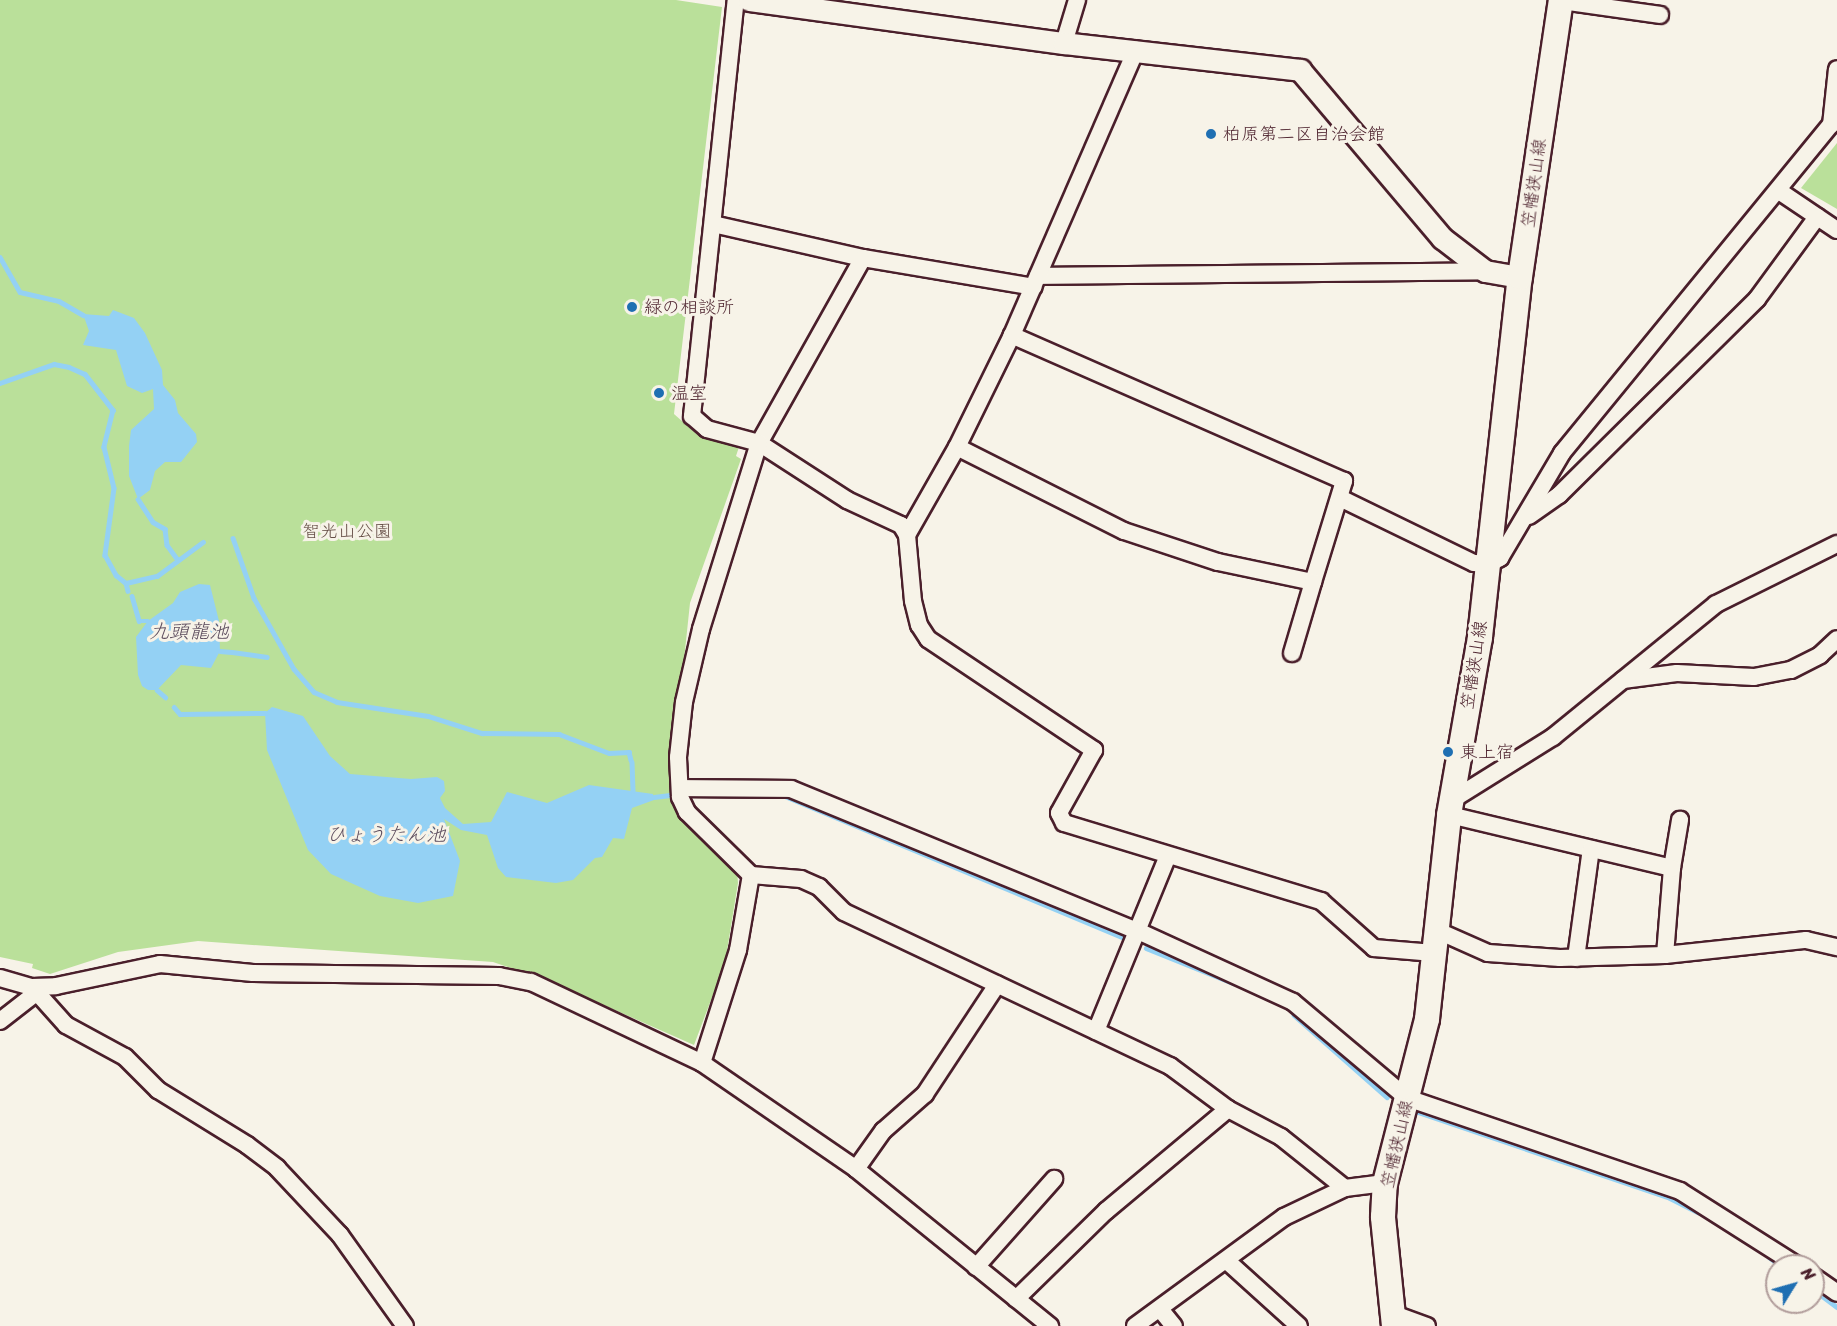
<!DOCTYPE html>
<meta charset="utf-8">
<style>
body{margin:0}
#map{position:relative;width:1837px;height:1326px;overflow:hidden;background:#f7f3e8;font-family:Sriracha,"Klee One",sans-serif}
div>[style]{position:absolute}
.green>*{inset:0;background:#bae09a}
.water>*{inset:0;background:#94d1f4}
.stream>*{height:4.5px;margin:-2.25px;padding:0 2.25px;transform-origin:2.25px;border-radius:2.25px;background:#94d1f4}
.roads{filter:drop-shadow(2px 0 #4a1f2b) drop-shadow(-2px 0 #4a1f2b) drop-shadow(0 2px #4a1f2b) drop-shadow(0 -2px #4a1f2b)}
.minor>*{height:16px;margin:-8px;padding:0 8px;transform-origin:8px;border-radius:8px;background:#f7f3e8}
.tertiary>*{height:21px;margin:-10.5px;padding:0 10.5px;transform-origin:10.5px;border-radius:10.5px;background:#f7f3e8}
.secondary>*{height:24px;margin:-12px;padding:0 12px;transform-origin:12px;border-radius:12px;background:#f7f3e8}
.dots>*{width:16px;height:16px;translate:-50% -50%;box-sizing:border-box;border:3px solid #f7f3e8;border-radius:50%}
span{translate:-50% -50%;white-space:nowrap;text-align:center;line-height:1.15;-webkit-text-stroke:6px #f7f3e8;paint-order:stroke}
.poi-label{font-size:18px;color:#4a1f2b}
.left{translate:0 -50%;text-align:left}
.street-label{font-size:18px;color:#4a1f2b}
.park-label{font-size:18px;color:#664f47}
.water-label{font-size:20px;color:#5c4c5d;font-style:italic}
.north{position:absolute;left:1765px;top:1254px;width:60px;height:60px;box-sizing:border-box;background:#f7f3e8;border:2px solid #b29e9c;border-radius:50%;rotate:53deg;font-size:16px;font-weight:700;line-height:24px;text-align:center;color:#4a1f2b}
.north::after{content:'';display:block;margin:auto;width:21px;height:27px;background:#1f6fb2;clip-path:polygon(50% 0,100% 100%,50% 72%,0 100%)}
</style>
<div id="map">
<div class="green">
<i style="clip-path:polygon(0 0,676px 0,722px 7px,674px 414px,701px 438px,707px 432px,740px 444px,736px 456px,741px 459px,690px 603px,673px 764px,674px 808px,737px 869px,738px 883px,725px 963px,694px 1045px,547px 980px,493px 962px,198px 941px,118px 952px,50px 974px,32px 968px,33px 964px,0 957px)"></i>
<i style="clip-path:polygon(1837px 143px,1837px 209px,1801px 188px)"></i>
</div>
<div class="water">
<i style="clip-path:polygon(113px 310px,134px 318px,145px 333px,162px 370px,163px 385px,175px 400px,178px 413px,196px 434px,197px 442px,181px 462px,165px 462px,155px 471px,150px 490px,138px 499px,129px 476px,129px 446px,131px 430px,154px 409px,153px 389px,142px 393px,127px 386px,116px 350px,83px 345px,89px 331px,83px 314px,109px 316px)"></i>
<i style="clip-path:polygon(199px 584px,210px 585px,219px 621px,220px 651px,211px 668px,181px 665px,157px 690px,148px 690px,142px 686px,138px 675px,136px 637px,148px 621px,173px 603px,180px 592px)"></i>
<i style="clip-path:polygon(272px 707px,303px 716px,330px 756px,350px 774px,411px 779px,437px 777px,444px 781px,445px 791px,440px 798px,445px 808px,463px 824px,491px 822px,507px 792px,547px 803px,589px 785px,653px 794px,654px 800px,632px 808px,624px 839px,613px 838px,602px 857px,595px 858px,573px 880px,556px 883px,506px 877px,498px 868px,487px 835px,461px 830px,444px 819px,460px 861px,453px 896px,418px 903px,380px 896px,331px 874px,308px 850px,267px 750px,265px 713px)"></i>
</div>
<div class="stream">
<i style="left:0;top:257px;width:40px;rotate:60.3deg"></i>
<i style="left:20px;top:292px;width:40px;rotate:13deg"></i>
<i style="left:59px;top:301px;width:28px;rotate:30deg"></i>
<i style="left:0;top:383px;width:57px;rotate:-19.4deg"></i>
<i style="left:54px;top:364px;width:15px;rotate:11deg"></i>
<i style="left:69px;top:367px;width:17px;rotate:24deg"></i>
<i style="left:85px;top:374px;width:46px;rotate:52.1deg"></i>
<i style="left:113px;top:410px;width:38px;rotate:104deg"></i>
<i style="left:104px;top:447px;width:42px;rotate:76.3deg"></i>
<i style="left:114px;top:488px;width:68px;rotate:97.7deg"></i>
<i style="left:105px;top:555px;width:23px;rotate:61deg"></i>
<i style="left:116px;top:575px;width:13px;rotate:39deg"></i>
<i style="left:126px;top:583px;width:8px;rotate:76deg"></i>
<i style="left:138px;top:499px;width:27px;rotate:57deg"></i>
<i style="left:153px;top:522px;width:14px;rotate:30deg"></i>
<i style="left:165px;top:529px;width:16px;rotate:83deg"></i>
<i style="left:167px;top:545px;width:17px;rotate:54deg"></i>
<i style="left:233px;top:538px;width:64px;rotate:70.7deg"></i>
<i style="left:254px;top:598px;width:81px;rotate:60.6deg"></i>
<i style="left:294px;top:669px;width:30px;rotate:49deg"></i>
<i style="left:314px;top:692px;width:25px;rotate:23deg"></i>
<i style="left:337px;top:702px;width:92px;rotate:8.7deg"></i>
<i style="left:428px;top:716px;width:57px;rotate:17.5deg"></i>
<i style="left:482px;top:733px;width:77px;rotate:0.7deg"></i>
<i style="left:559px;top:734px;width:53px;rotate:20.8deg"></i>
<i style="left:609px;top:753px;width:20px;rotate:-3deg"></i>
<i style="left:629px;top:752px;width:8px;rotate:76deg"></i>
<i style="left:126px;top:583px;width:32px;rotate:-13deg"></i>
<i style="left:157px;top:576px;width:57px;rotate:-36.5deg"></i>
<i style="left:132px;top:596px;width:26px;rotate:74deg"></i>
<i style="left:139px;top:621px;width:9px"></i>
<i style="left:220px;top:651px;width:11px;rotate:5deg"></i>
<i style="left:232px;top:652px;width:35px;rotate:8deg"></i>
<i style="left:157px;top:690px;width:11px;rotate:41deg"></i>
<i style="left:174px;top:707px;width:9px;rotate:49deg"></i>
<i style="left:180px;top:714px;width:85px;rotate:-0.7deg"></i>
<i style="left:632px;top:762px;width:29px;rotate:88deg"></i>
<i style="left:785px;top:796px;width:368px;rotate:22.7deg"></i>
<i style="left:654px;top:797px;width:24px;rotate:-7deg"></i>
<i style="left:1146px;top:948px;width:94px;rotate:21.9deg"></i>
<i style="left:1294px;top:1015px;width:124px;rotate:41.4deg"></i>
<i style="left:1418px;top:1112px;width:266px;rotate:18.8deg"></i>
<i style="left:1670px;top:1198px;width:31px;rotate:27deg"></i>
<i style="left:1769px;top:1257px;width:15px;rotate:37deg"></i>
<i style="left:1813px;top:1289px;width:30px;rotate:37deg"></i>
</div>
<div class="roads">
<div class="minor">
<i style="left:1561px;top:1px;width:100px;rotate:8deg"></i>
<i style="left:1064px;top:43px;width:45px;rotate:-73.2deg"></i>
<i style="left:1831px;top:125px;width:56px;rotate:-83.9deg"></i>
<i style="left:1779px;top:191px;width:70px;rotate:33.9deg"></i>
<i style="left:713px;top:224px;width:154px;rotate:12.8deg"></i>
<i style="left:863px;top:258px;width:173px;rotate:9.6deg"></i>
<i style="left:863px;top:258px;width:212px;rotate:119.3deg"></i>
<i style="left:759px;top:443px;width:105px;rotate:32.9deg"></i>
<i style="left:847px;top:500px;width:60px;rotate:24.8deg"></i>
<i style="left:901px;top:525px;width:12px;rotate:59deg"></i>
<i style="left:907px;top:535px;width:66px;rotate:84.8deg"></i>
<i style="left:913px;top:601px;width:25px;rotate:76deg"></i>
<i style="left:919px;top:625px;width:17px;rotate:57deg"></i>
<i style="left:928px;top:639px;width:200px;rotate:33.8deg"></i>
<i style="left:1094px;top:750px;width:72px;rotate:119.1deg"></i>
<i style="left:1059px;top:813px;width:11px;rotate:63deg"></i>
<i style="left:1064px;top:823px;width:269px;rotate:16.9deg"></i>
<i style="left:1321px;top:901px;width:71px;rotate:41.6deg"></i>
<i style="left:1374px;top:948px;width:60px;rotate:4.8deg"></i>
<i style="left:1038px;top:276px;width:447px;rotate:-0.6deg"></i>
<i style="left:957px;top:447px;width:187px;rotate:26.7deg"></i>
<i style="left:1124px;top:531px;width:99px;rotate:18.3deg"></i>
<i style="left:1218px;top:562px;width:97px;rotate:11.9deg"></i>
<i style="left:1313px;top:582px;width:106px;rotate:-72.9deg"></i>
<i style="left:1344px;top:481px;width:363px;rotate:-156.3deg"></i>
<i style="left:1340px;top:498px;width:149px;rotate:25.9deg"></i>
<i style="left:1474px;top:563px;width:15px;rotate:4deg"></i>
<i style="left:1489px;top:564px;width:13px;rotate:-29deg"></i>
<i style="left:1500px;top:558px;width:122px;rotate:-59.4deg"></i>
<i style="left:1562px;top:453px;width:434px;rotate:-50.7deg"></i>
<i style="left:1529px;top:516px;width:37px;rotate:-35deg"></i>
<i style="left:1559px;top:495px;width:279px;rotate:-44.7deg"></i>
<i style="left:1757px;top:299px;width:102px;rotate:-53.8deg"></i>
<i style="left:907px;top:535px;width:101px;rotate:-60.4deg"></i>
<i style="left:957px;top:447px;width:125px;rotate:-63.8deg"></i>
<i style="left:1012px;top:335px;width:311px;rotate:-66.5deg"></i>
<i style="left:1292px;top:653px;width:74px;rotate:-73.5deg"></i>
<i style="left:1623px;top:680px;width:54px;rotate:-7.4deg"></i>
<i style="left:1677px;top:673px;width:77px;rotate:3deg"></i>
<i style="left:1754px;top:677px;width:38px;rotate:-11deg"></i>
<i style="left:1791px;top:670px;width:33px;rotate:-27deg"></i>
<i style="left:1820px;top:655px;width:23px;rotate:-43deg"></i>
<i style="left:680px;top:788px;width:111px;rotate:0.5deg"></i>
<i style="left:791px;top:789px;width:375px;rotate:22.3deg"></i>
<i style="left:1138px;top:931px;width:170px;rotate:24.6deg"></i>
<i style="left:1293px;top:1002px;width:149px;rotate:40.1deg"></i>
<i style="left:1407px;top:1098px;width:288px;rotate:18.8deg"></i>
<i style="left:1680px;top:1191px;width:140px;rotate:32.4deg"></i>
<i style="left:1452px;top:800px;width:119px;rotate:-32deg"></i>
<i style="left:1553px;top:737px;width:210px;rotate:-39.2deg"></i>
<i style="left:1716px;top:604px;width:135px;rotate:-26.4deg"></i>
<i style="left:1672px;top:868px;width:49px;rotate:-80.5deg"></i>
<i style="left:751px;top:875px;width:50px;rotate:4.6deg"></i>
<i style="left:801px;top:879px;width:20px;rotate:24deg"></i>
<i style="left:819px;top:887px;width:35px;rotate:45deg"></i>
<i style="left:844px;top:912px;width:361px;rotate:25.3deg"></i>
<i style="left:1170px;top:1066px;width:72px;rotate:36.6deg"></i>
<i style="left:1228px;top:1109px;width:60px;rotate:27.8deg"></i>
<i style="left:1281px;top:1137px;width:82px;rotate:38.6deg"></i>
<i style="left:1436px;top:930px;width:57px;rotate:23.9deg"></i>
<i style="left:1488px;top:953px;width:72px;rotate:4deg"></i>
<i style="left:1560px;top:958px;width:105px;rotate:-1.6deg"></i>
<i style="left:1665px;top:955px;width:87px;rotate:-85.4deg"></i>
<i style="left:1672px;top:868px;width:229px;rotate:-166.6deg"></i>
<i style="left:1665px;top:955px;width:142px;rotate:-6.1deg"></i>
<i style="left:1806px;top:940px;width:32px;rotate:13deg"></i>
<i style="left:1576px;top:958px;width:110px;rotate:-82.2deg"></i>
<i style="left:0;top:978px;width:33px;rotate:16deg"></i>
<i style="left:32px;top:987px;width:24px;rotate:-2deg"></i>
<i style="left:56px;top:986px;width:106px;rotate:-11.9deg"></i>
<i style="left:160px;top:964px;width:93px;rotate:5.5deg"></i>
<i style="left:253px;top:973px;width:246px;rotate:0.7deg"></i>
<i style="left:499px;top:976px;width:33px;rotate:11deg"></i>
<i style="left:531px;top:982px;width:189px;rotate:25.3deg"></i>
<i style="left:702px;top:1063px;width:187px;rotate:34.5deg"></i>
<i style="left:856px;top:1169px;width:250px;rotate:39deg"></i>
<i style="left:32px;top:987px;width:51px;rotate:48.2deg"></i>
<i style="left:66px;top:1025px;width:67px;rotate:28.5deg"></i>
<i style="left:125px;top:1057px;width:47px;rotate:45deg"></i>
<i style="left:158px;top:1090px;width:105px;rotate:31.7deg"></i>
<i style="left:247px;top:1145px;width:38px;rotate:37deg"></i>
<i style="left:277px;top:1168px;width:92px;rotate:46.8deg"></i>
<i style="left:340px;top:1235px;width:112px;rotate:54.5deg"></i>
<i style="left:0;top:1021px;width:46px;rotate:-37.9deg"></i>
<i style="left:1096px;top:1031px;width:187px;rotate:-67.7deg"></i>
<i style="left:702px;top:1063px;width:119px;rotate:-72.3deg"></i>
<i style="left:738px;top:950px;width:76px;rotate:-80.2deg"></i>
<i style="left:751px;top:875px;width:90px;rotate:-135.5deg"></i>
<i style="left:687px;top:812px;width:17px;rotate:-115deg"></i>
<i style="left:680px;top:797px;width:40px;rotate:-92.9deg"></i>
<i style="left:678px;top:757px;width:55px;rotate:-83.8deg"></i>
<i style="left:684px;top:702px;width:75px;rotate:-76.9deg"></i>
<i style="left:701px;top:629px;width:195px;rotate:-72.7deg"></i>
<i style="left:759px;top:443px;width:54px;rotate:-164.9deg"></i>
<i style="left:707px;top:429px;width:20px;rotate:-139deg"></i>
<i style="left:692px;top:416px;width:418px;rotate:-84deg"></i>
<i style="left:856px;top:1169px;width:47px;rotate:-54.6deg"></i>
<i style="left:883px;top:1131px;width:56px;rotate:-41.4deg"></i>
<i style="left:925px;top:1094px;width:131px;rotate:-56.6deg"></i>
<i style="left:1227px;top:1261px;width:97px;rotate:42.1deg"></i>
<i style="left:976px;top:1267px;width:118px;rotate:-48.4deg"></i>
<i style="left:1813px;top:1276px;width:29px;rotate:35deg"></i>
<i style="left:1016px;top:1299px;width:126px;rotate:-44.4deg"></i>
<i style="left:1106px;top:1211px;width:159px;rotate:-39.9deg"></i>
<i style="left:1160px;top:1309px;width:22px;rotate:51deg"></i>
<i style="left:1394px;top:1314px;width:35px;rotate:20deg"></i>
<i style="left:1135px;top:1326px;width:185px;rotate:-36.2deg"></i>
<i style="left:1284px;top:1217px;width:68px;rotate:-25.4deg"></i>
<i style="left:1345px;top:1188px;width:40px;rotate:-7.1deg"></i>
</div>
<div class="tertiary">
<i style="left:749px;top:0;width:318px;rotate:7.8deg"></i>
<i style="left:1064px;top:43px;width:238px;rotate:6.5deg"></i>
<i style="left:1300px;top:70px;width:220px;rotate:49.8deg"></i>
<i style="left:1442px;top:238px;width:54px;rotate:37.5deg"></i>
<i style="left:1485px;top:271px;width:36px;rotate:10deg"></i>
</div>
<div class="secondary">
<i style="left:1394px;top:1326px;width:110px;rotate:-95.8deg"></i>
<i style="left:1383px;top:1217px;width:34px;rotate:-87deg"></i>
<i style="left:1385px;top:1183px;width:169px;rotate:-75.6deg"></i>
<i style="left:1427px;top:1019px;width:205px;rotate:-83.8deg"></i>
<i style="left:1449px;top:815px;width:181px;rotate:-80.1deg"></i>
<i style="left:1480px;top:637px;width:362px;rotate:-83.7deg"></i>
<i style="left:1520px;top:277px;width:280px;rotate:-81.6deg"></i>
</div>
</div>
<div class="dots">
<i style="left:1211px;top:134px;background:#1f6fb2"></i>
<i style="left:632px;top:307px;background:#1f6fb2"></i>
<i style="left:659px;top:393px;background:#1f6fb2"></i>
<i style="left:1448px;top:752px;background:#1f6fb2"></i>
</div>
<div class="poi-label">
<span class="left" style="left:1223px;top:134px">柏原第二区自治会館</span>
<span class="left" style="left:644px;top:307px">緑の相談所</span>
<span class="left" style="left:671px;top:393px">温室</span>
<span class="left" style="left:1460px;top:752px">東上宿</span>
</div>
<div class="street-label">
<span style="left:1534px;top:183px;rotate:-82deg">笠幡狭山線</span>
<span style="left:1474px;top:665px;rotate:-81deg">笠幡狭山線</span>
<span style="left:1397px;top:1144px;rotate:-77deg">笠幡狭山線</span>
</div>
<div class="park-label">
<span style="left:347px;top:531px">智光山公園</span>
</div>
<div class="water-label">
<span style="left:189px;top:631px">九頭龍池</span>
<span style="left:386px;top:834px">ひょうたん池</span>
</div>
<div class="north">N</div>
</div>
